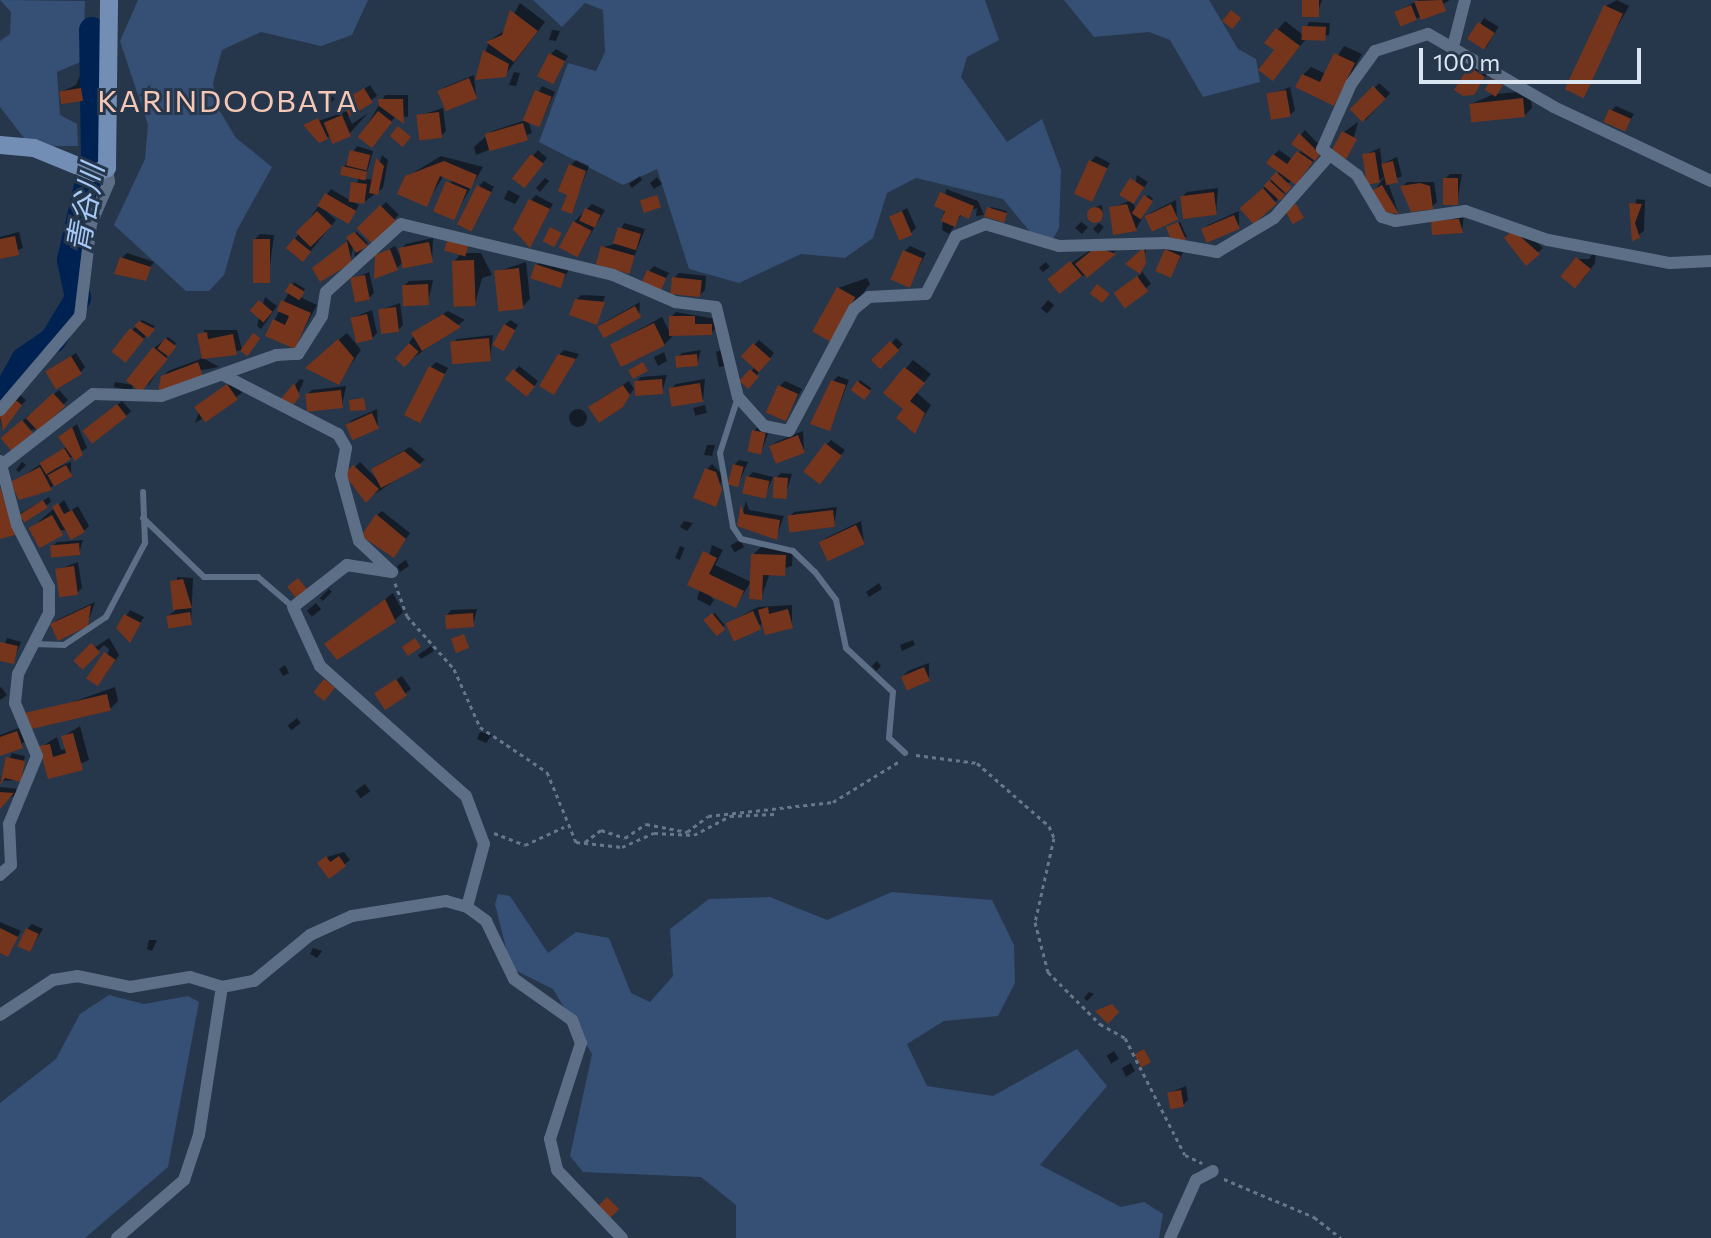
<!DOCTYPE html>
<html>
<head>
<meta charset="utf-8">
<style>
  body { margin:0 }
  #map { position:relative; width:1711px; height:1238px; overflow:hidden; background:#26364b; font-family:Commissioner,"Noto Sans JP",sans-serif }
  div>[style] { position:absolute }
  .green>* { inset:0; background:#365075 }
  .shadow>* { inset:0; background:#0007; transform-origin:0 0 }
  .round { border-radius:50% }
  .river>* { height:26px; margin:-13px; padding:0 13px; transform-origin:13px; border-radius:13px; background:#002252 }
  .building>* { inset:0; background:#75351c; transform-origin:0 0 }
  .path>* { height:3px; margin-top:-1.5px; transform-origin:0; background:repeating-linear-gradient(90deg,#687689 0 4px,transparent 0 8px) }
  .lane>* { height:6px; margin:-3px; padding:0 3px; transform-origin:3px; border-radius:3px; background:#5d6e87 }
  .street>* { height:12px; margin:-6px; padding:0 6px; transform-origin:6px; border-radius:6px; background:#5d6e87 }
  .secondary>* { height:18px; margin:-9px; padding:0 9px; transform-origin:9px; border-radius:9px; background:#728eb4 }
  span { translate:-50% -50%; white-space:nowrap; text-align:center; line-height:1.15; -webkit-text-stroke:6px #26364b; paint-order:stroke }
  .neighbourhood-label { font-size:30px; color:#f7c7b5; letter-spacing:2px }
  .water-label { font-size:30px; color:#a8caf9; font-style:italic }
  .scale { position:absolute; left:1419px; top:48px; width:222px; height:36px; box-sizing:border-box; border:4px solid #dae5f2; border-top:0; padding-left:10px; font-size:24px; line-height:28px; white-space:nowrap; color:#dae5f2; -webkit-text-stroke:6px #26364b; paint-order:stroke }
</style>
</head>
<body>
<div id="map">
  <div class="green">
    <i style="clip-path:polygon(0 0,85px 1px,83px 61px,57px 72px,60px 115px,77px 124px,78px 146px,30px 146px,0 107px,0 41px,10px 34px,11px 12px)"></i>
    <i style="clip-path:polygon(138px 0,368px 0,352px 35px,321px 46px,261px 32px,222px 50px,213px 83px,218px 108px,236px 138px,272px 167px,237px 230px,224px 275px,209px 291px,186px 291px,114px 225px,145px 159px,148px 125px,120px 41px)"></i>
    <i style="clip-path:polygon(533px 0,985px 0,999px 40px,967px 57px,961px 77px,1007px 142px,1042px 119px,1061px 170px,1059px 228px,1053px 239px,1031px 233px,1003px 199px,916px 178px,887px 193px,873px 238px,845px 258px,801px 254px,739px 283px,689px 269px,657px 169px,623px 185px,539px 142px,568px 63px,596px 71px,605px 52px,603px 10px,585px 3px,562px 27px)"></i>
    <i style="clip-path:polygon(1064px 0,1209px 0,1238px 49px,1256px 59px,1260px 82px,1203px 97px,1170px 40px,1149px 32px,1094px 37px)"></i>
    <i style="clip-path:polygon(892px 892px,992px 900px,1014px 945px,1015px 983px,998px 1016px,944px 1021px,907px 1044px,927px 1086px,993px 1096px,1077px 1049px,1107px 1086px,1040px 1165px,1121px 1207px,1144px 1202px,1163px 1214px,1159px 1238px,736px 1238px,736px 1205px,701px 1177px,583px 1172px,570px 1156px,592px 1054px,553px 989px,511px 968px,495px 904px,498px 894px,510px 896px,548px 953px,576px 932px,609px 938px,631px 993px,650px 1002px,673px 976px,670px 929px,709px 899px,770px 897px,827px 920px)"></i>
    <i style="clip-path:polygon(109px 995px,144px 1004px,188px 996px,199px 1002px,168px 1167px,85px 1238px,0 1238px,0 1103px,56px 1059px,80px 1014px)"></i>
  </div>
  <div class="shadow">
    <i style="clip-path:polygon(1304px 0,1322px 0,1316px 17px)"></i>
    <i style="clip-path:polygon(1419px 0,1450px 0,1416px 19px,1396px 12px)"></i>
    <i style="clip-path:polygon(1617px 0,1629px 6px,1579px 95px,1606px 6px)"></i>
    <i style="clip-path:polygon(520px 3px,545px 22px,505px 75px,478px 77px,489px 41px,505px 30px)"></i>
    <i style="left:1484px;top:18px;width:17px;height:25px;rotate:31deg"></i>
    <i style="clip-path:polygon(1285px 21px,1303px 35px,1309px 22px,1330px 23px,1329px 35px,1306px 39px,1273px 79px,1276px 50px,1267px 43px)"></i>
    <i style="clip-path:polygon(560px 31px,556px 41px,549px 40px,552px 30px)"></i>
    <i style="clip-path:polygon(1344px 46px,1362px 54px,1334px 103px,1303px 75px,1311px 67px,1326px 74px)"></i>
    <i style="clip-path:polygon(556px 49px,568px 56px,553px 81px,551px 54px)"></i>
    <i style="clip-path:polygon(1475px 63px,1489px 72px,1478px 88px,1470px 68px)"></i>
    <i style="clip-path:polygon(82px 71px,82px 99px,61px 92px,76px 85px)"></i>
    <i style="clip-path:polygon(514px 72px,520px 73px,516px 86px,509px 85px)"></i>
    <i style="clip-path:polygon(474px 75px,476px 96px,440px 92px,445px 87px)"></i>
    <i style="clip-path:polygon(1493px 79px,1504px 82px,1496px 94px,1530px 91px,1532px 108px,1524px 116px,1471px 104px,1494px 94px)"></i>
    <i style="left:1379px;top:83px;width:15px;height:37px;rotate:42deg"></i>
    <i style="clip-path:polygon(370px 85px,377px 96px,348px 116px,352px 124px,368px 113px,349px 134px,327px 137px,306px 125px,348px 111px,343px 103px)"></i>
    <i style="clip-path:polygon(542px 86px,555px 92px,542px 120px,528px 120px,532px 133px,476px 155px,474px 147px,492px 131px,523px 121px)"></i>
    <i style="clip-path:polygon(1290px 87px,1295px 110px,1290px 115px,1269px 95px)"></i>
    <i style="clip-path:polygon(331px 94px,335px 99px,326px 107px,322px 103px)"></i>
    <i style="clip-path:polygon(385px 95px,408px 95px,408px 117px,396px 116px,376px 140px,360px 137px)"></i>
    <i style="clip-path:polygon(1616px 106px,1634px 114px,1624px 130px,1611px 111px)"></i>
    <i style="clip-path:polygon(443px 108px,446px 131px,441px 136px,418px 116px)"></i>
    <i style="clip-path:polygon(1358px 122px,1350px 152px,1334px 151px,1344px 132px)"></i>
    <i style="clip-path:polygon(1305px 130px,1323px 149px,1301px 177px,1280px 187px,1285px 192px,1275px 202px,1243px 209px,1280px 171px,1274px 155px,1279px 150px,1293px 160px,1302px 149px,1294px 143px)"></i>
    <i style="clip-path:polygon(357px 146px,373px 151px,365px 179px,374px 180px,382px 155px,388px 160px,383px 188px,364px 202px,351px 201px,359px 205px,352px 217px,326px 211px,336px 220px,303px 260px,295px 239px,327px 194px,331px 189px,351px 201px,359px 177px,344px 167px)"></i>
    <i style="clip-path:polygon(1380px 148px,1382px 164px,1397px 157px,1402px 176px,1388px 182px,1398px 212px,1385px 210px,1374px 191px,1386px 175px,1379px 181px,1364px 155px)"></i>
    <i style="clip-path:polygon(538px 150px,547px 158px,530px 180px,515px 177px)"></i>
    <i style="clip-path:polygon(441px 156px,483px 167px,453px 218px,451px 178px,444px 175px,426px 205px,406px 177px)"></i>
    <i style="clip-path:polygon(1096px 156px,1110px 163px,1090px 199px,1091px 161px)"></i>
    <i style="clip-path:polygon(576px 160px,589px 166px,571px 212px,571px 165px)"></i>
    <i style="clip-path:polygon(1450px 174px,1462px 174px,1457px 203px,1445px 179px)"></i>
    <i style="clip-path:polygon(1137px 175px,1148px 182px,1133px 202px,1136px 211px,1148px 195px,1153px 199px,1136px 229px,1111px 208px,1132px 200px)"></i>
    <i style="clip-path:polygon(640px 176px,642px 180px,632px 188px,629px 184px)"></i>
    <i style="clip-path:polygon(657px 177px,662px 184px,654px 189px,650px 183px)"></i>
    <i style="clip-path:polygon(545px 178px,549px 181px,540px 192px,536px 188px)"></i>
    <i style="clip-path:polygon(484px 181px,494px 187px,469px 229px,479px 186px)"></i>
    <i style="clip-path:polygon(1407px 182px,1434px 182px,1437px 202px,1432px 207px,1402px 187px)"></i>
    <i style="clip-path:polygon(1218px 188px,1216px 213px,1182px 197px,1187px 192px)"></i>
    <i style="clip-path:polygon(946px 189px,978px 201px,984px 215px,976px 216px,977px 208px,962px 214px,949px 234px,942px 230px)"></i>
    <i style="clip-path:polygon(508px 190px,520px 196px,515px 204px,504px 199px)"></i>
    <i style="clip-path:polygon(536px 195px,553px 204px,530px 245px,531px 200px)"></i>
    <i style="clip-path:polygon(1636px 199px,1645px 200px,1644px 231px,1634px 238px)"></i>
    <i style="clip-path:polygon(1176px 200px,1177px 218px,1147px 216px,1152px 212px)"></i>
    <i style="left:386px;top:202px;width:18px;height:37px;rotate:45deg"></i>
    <i style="clip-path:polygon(592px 204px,605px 210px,578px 255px,574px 222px)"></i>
    <i style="clip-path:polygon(1102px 205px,1103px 218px,1096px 220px,1091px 208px)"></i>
    <i style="clip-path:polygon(991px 207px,1007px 211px,1006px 218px,989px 209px)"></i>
    <i style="clip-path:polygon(907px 208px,916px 228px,911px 233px,892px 217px)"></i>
    <i style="clip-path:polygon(1239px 211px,1239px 228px,1203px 230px,1208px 225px)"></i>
    <i style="clip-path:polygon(1464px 215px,1462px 231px,1433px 221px)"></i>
    <i style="clip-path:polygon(1081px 222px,1088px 227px,1082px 234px,1075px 228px)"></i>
    <i style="clip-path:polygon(1180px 222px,1187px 237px,1173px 238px,1170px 226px)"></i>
    <i style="clip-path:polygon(624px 223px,645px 229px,628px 272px,603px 247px,615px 244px)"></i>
    <i style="clip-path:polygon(1099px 223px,1104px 227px,1098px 234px,1093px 229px)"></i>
    <i style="clip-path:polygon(1520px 227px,1543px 248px,1526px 263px,1506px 239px)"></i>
    <i style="clip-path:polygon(19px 232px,23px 248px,0 257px,0 237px)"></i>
    <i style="clip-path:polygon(357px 232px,368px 243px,355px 257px,354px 243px,350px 262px,320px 264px)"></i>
    <i style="clip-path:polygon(260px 234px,274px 235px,268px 281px,255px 239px)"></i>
    <i style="clip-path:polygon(433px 238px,432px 261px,401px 249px,406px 244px)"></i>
    <i style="clip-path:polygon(473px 238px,465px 253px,481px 253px,492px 275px,482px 278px,475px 304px,454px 262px)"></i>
    <i style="clip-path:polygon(1102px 243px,1118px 249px,1087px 276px,1054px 274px)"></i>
    <i style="clip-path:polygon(1172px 245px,1184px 251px,1170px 276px,1167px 250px)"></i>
    <i style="clip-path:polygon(395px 246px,403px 262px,397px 268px,377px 256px)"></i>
    <i style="clip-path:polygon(910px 246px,926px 253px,910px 285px,905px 251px)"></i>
    <i style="clip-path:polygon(1147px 246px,1141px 270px,1151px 284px,1124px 305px,1121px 289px,1142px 273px,1128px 264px)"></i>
    <i style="clip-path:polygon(1596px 249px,1595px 263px,1582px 281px,1577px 259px,1589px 259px)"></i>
    <i style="clip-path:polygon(127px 253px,154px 262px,146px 272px,122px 258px)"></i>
    <i style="clip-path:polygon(542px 260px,569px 269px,560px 286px,537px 265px)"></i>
    <i style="clip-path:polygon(526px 262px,530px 299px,522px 307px,496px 272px)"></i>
    <i style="left:1046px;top:262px;width:6px;height:9px;rotate:51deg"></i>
    <i style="clip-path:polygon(654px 266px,669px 273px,660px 288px,649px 271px)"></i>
    <i style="clip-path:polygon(369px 272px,374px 293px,369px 298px,353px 279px)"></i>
    <i style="clip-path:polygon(679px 273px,706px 276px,705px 290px,700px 295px,674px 278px)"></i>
    <i style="clip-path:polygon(867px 278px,870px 284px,828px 339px,838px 288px)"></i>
    <i style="clip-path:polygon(433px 280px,428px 303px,404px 286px,409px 281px)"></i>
    <i style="clip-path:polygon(294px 282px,305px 289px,300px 297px,317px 305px,294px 347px,274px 321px)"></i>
    <i style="clip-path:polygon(581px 295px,605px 296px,596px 322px,576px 300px)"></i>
    <i style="clip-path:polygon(265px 297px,277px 306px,261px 329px,257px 326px)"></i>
    <i style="left:1048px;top:300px;width:8px;height:11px;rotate:40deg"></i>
    <i style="clip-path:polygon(640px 302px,639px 315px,601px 327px,605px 322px)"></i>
    <i style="clip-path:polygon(400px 303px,403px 325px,398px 330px,380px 310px)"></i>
    <i style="clip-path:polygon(372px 310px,377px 333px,372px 338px,352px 318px)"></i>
    <i style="clip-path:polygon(448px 311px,465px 320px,405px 364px,398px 358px,419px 329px)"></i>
    <i style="clip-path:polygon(676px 312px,716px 319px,716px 328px,711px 333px,671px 317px)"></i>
    <i style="clip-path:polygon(662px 317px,672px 337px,664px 345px,613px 344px)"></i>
    <i style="clip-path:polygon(142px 320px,155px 326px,129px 355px,113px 351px)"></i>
    <i style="clip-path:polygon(510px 320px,518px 325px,503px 349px,505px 325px)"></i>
    <i style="clip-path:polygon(204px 330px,237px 330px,242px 350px,204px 357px)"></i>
    <i style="clip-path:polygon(347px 333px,361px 350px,338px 383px,315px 360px)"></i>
    <i style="clip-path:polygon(493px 335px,490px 359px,452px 344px,457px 339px)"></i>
    <i style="clip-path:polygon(168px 337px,176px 343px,148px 386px,154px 348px)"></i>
    <i style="left:896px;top:338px;width:9px;height:31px;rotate:41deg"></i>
    <i style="clip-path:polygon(759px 340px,774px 353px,748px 386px,742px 381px,756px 366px,744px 356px)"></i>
    <i style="clip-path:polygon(724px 349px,725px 366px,719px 367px,716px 352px)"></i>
    <i style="clip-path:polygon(564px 350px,579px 354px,558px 388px,559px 355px)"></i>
    <i style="clip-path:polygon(701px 350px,697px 364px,677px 358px,682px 353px)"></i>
    <i style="clip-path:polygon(664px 352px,667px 361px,658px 366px,654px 357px)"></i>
    <i style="clip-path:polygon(76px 353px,85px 367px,81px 372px,53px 368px)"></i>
    <i style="clip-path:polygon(203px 358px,219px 367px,163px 377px,168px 371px)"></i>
    <i style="clip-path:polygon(913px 360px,931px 374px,916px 392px,931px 405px,915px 431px,906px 409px,885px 393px)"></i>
    <i style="clip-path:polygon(436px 362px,448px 368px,420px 420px,431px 367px)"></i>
    <i style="clip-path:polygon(519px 366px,538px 381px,532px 389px,515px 371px)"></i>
    <i style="clip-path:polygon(667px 375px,662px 392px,636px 382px,641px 377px)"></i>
    <i style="clip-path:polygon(838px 376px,849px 380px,830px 429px,833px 381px)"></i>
    <i style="clip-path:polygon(705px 379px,703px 400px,671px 389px,676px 384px)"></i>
    <i style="clip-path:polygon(304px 380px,295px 401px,283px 399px,300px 379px)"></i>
    <i style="left:860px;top:380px;width:14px;height:11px;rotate:36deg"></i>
    <i style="clip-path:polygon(232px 381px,242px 393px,195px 423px,202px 404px)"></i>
    <i style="clip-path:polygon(629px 381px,634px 389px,622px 405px,596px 402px)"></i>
    <i style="clip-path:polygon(785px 381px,802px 389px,786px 418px,780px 386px)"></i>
    <i style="clip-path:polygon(115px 382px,133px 385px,132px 391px,114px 387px)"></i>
    <i style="clip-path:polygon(346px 386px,342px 406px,307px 395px,312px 390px)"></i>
    <i style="clip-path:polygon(59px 390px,68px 400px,38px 429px,7px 434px)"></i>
    <i style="clip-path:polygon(20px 395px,26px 400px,2px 428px,0 419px)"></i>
    <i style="clip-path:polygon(122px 401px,131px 411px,126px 416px,90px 427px)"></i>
    <i style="left:705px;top:405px;width:8px;height:12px;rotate:76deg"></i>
    <i style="clip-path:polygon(377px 409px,378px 427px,347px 425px,352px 420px)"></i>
    <i class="round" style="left:569px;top:409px;width:18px;height:18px"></i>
    <i style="clip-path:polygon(77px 424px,87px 448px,49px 471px,71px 462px,71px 474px,50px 488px,13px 483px,67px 446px,66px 432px)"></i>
    <i style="clip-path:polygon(759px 426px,770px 428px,761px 453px,754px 431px)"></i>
    <i style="clip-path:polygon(803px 431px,804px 451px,771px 447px,776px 442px)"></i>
    <i style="clip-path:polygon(831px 440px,845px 450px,824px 478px,826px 445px)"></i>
    <i style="clip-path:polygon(707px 445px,715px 445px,712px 456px,704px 455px)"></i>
    <i style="clip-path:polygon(410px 447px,425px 460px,366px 500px,347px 475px,360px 462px,377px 479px,378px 465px)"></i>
    <i style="clip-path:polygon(739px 460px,748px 462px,738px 485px,734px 465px)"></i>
    <i style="clip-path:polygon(22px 462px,26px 465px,19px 472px,16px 470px)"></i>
    <i style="clip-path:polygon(712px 464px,723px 475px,715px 504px,707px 469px)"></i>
    <i style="clip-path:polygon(0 469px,19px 514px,49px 497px,51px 502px,0 537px)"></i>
    <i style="clip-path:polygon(753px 472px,773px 477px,764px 498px,748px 477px)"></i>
    <i style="clip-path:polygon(781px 473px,792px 474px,785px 497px,776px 478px)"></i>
    <i style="clip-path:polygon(64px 500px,70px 511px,78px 506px,89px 526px,84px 531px,30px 529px)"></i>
    <i style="clip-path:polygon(746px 501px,749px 510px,784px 516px,776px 538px,739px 525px)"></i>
    <i style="clip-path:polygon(837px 507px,834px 525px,789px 517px,794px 512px)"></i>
    <i style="clip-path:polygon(382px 511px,410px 533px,398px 550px,377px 515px)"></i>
    <i style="clip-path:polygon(684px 521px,693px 523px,687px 531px,680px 527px)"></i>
    <i style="clip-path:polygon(861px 521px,864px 543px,821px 543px,826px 538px)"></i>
    <i style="clip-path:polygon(83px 540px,79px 553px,52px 547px,57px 542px)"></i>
    <i style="left:740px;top:540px;width:8px;height:11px;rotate:60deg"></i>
    <i style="clip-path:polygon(712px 545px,723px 550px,715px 565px,751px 582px,736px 605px,705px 591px,714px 600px,710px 606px,697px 599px)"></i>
    <i style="left:680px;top:546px;width:5px;height:13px;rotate:22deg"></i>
    <i style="clip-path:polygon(761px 547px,793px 548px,792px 566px,770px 573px,761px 598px,753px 555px)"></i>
    <i style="clip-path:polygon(406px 560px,409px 566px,400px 572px,397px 566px)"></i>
    <i style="clip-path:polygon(78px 562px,82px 588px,77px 593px,57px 570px)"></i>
    <i style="clip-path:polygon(177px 577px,193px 578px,191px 623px,168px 616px,175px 611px)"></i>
    <i style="clip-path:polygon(879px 583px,882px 589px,869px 597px,866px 592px)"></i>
    <i style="left:329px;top:589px;width:4px;height:13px;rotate:45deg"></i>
    <i style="clip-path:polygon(393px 593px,403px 612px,395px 620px,326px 644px)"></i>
    <i style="clip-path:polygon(95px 602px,87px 625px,52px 625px,57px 620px)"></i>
    <i style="left:316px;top:603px;width:8px;height:12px;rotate:50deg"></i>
    <i style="clip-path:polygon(792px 605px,792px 626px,728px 623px,758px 607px)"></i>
    <i style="clip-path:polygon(477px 609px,473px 625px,447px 615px,451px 610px)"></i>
    <i style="clip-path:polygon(130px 610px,144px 617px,130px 640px,118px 628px)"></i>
    <i style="left:715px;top:613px;width:16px;height:11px;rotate:52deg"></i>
    <i style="clip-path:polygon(7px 638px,21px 642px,13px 662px,0 659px)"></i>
    <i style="clip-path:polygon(109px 638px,119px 655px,102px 680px,109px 649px,104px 645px,82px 666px,76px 660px)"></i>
    <i style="clip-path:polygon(913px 640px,915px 645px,902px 651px,900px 645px)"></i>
    <i style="clip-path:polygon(431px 646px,434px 651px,421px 659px,418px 655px)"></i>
    <i style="clip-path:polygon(877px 661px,881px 666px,876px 671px,872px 666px)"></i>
    <i style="clip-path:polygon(929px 663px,929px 680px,903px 676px,908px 671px)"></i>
    <i style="clip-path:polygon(285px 665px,289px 673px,283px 676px,279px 669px)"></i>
    <i style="clip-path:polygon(402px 676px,411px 689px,387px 707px,383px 689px)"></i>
    <i style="clip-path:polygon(1px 687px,7px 695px,0 700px,0 688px)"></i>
    <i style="clip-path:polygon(115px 687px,118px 701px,110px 709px,27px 718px)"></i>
    <i style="left:297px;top:718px;width:6px;height:12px;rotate:51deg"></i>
    <i style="clip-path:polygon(80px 726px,89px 760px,49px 777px,41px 747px,57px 737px,61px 750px,67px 749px,64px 736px)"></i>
    <i style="clip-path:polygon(22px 727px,27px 741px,0 754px,0 735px)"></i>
    <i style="clip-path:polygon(480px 732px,492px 735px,486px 743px,477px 739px)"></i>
    <i style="clip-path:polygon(12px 753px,25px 756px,20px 780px,0 781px)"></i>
    <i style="left:365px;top:784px;width:9px;height:12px;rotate:54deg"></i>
    <i style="clip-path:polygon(0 787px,18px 789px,17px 795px,0 801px)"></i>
    <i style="clip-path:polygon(344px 852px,350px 860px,330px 876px,324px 858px)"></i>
    <i style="clip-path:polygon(0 922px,21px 931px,8px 954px,0 951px)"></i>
    <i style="clip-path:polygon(32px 924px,43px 929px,30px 950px,27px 929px)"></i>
    <i style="clip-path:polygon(149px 940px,157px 940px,152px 951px,147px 949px)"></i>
    <i style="clip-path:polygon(313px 948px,322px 951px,317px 958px,310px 954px)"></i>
    <i style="clip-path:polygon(1089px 992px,1094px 994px,1087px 1001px,1084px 998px)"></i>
    <i style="left:1114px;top:1051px;width:9px;height:9px;rotate:58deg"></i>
    <i style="clip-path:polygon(1131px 1063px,1135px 1071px,1126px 1077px,1122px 1068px)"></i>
    <i style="clip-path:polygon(1186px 1086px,1188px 1100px,1183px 1105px,1169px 1093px)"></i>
  </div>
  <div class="river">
    <i style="left:0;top:403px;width:49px;rotate:-60.8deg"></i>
    <i style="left:24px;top:360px;width:35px;rotate:-35deg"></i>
    <i style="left:53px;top:340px;width:49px;rotate:-59.2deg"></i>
    <i style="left:78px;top:298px;width:39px;rotate:-102deg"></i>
    <i style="left:70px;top:260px;width:108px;rotate:-77.1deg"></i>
    <i style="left:94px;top:155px;width:125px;rotate:-90.9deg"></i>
  </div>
  <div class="building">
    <i style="left:1302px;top:0;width:17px;height:17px"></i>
    <i style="clip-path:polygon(1442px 0,1446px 11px,1421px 20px,1414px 1px)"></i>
    <i style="left:1411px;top:5px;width:16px;height:18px;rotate:68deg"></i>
    <i style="left:1604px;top:5px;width:21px;height:93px;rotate:25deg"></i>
    <i style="clip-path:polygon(510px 10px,538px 31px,514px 62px,486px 42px,502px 35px)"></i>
    <i style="left:1231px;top:10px;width:13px;height:14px;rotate:39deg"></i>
    <i style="left:1478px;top:22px;width:20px;height:20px;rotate:33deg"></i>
    <i style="left:1302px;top:26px;width:24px;height:14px;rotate:2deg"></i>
    <i style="clip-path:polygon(1276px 28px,1300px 46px,1273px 81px,1258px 70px,1274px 50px,1264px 43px)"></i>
    <i style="clip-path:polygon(483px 50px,509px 64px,506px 77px,475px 80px)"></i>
    <i style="left:549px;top:53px;width:18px;height:26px;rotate:27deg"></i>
    <i style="clip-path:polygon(1334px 53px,1355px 63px,1334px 106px,1295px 87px,1302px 74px,1320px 82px)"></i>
    <i style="clip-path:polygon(1469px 66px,1485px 77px,1474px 95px,1463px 96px,1454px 90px)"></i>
    <i style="left:469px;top:78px;width:22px;height:34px;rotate:68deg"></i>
    <i style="left:1492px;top:78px;width:13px;height:14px;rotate:32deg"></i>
    <i style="left:1373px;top:86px;width:18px;height:33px;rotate:45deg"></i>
    <i style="left:81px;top:88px;width:13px;height:22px;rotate:81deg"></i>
    <i style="left:364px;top:88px;width:17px;height:27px;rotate:59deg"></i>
    <i style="left:535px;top:90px;width:18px;height:33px;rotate:22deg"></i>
    <i style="left:1286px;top:90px;width:27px;height:20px;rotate:80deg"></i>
    <i style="left:1523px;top:98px;width:19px;height:54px;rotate:84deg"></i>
    <i style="clip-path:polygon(378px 99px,403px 99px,404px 124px,379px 106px)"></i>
    <i style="left:1609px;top:109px;width:24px;height:14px;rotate:24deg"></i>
    <i style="left:378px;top:111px;width:18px;height:33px;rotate:38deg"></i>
    <i style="left:439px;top:112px;width:26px;height:23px;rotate:83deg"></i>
    <i style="left:342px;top:115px;width:23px;height:20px;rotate:67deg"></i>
    <i style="clip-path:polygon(318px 118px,328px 139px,319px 143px,303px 125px)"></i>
    <i style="left:523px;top:123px;width:18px;height:40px;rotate:74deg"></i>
    <i style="left:398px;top:126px;width:17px;height:13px;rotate:40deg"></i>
    <i style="left:1342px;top:131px;width:17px;height:23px;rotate:28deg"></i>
    <i style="clip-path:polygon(1299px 133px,1320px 154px,1315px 161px,1291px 144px)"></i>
    <i style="left:350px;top:150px;width:21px;height:16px;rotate:14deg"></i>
    <i style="clip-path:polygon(1297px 151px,1313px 162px,1296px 185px,1266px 163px,1273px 154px,1287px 164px)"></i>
    <i style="left:1375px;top:152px;width:31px;height:13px;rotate:81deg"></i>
    <i style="left:531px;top:154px;width:16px;height:31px;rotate:38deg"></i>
    <i style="clip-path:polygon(376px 158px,384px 166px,378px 195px,369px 193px)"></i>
    <i style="left:1089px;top:160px;width:20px;height:37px;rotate:24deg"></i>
    <i style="clip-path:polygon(444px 161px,477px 175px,471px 189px,440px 176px,427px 207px,397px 194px,405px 176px)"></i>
    <i style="left:1393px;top:161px;width:22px;height:12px;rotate:77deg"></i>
    <i style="clip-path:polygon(569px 164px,586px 171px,572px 214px,561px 210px,567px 195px,558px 191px)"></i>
    <i style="left:342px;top:166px;width:26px;height:9px;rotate:13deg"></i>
    <i style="left:1276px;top:172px;width:22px;height:9px;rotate:43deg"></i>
    <i style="left:1130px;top:178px;width:17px;height:20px;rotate:33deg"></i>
    <i style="left:1443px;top:178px;width:15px;height:27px"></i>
    <i style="left:1269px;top:180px;width:22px;height:8px;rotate:43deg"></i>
    <i style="left:446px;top:181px;width:23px;height:33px;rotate:23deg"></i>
    <i style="left:351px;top:182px;width:16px;height:20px;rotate:7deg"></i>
    <i style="clip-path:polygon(1420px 183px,1430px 186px,1433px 209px,1411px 212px,1400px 186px)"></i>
    <i style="left:477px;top:185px;width:16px;height:44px;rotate:27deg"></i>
    <i style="clip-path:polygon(1382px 185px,1399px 214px,1384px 212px,1371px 191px)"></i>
    <i style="left:1263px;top:188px;width:21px;height:31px;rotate:49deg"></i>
    <i style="clip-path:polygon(940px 192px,974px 206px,969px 219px,960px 215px,955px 227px,941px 221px,945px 211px,934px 206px)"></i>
    <i style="left:1214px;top:192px;width:23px;height:34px;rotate:83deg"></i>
    <i style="left:325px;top:193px;width:36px;height:15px;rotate:30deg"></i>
    <i style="left:657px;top:195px;width:13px;height:18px;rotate:72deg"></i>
    <i style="left:1144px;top:195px;width:11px;height:22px;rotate:34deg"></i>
    <i style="clip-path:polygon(529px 199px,550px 209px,530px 248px,513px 229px)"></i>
    <i style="clip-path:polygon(1629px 203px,1642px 204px,1635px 223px,1640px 238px,1632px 241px)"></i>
    <i style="clip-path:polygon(1127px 204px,1137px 231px,1113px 235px,1109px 207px)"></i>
    <i style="left:1171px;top:204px;width:17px;height:29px;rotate:65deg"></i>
    <i style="left:1296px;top:204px;width:16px;height:13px;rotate:60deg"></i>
    <i style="left:380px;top:205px;width:23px;height:33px;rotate:45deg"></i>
    <i style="left:987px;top:207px;width:21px;height:10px;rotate:17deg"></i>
    <i class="round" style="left:1087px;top:207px;width:16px;height:16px"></i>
    <i style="left:585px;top:208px;width:17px;height:14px;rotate:24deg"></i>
    <i style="left:317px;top:211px;width:21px;height:30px;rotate:45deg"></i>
    <i style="left:902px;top:211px;width:26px;height:14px;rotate:67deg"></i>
    <i style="left:1234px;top:215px;width:15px;height:36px;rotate:67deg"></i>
    <i style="clip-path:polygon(1459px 219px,1463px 233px,1432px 235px,1431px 220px)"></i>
    <i style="left:573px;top:221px;width:21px;height:30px;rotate:28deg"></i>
    <i style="clip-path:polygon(1178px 222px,1186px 240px,1171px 240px,1166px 227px)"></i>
    <i style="left:550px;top:227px;width:13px;height:16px;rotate:27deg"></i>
    <i style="left:618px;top:227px;width:24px;height:17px;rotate:17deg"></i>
    <i style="clip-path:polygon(1513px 230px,1540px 254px,1526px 266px,1504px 238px)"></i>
    <i style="clip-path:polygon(354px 232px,368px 246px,356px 253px,346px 237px)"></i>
    <i style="clip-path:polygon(15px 236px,19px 255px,0 259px,0 239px)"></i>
    <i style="left:448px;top:237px;width:22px;height:14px;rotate:16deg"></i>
    <i style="left:294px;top:238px;width:22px;height:13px;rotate:39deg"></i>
    <i style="left:253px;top:239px;width:17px;height:44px"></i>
    <i style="clip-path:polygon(347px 241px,352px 263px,320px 282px,312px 268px)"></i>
    <i style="left:429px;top:242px;width:21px;height:31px;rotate:79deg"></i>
    <i style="left:601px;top:246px;width:35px;height:19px;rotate:16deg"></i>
    <i style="clip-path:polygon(1096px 247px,1116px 254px,1087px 278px,1075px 264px)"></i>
    <i style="clip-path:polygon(1144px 247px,1146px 263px,1140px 274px,1125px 264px)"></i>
    <i style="clip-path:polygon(390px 249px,398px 270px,374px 279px,375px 255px)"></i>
    <i style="left:1165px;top:249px;width:17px;height:24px;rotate:24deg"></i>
    <i style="left:903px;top:250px;width:21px;height:32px;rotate:23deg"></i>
    <i style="clip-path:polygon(120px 257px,151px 267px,146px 281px,114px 274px)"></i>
    <i style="left:1576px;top:257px;width:19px;height:25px;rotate:39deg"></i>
    <i style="left:474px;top:260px;width:46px;height:22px;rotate:88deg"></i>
    <i style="left:1070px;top:261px;width:19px;height:29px;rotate:51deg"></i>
    <i style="left:535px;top:264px;width:32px;height:15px;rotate:18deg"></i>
    <i style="left:519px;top:268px;width:41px;height:25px;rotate:84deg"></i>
    <i style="left:647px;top:270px;width:21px;height:13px;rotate:23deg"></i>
    <i style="left:365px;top:275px;width:25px;height:15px;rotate:79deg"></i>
    <i style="left:1137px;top:276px;width:19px;height:29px;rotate:54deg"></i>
    <i style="left:672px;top:277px;width:30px;height:17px;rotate:6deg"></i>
    <i style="left:290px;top:283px;width:17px;height:10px;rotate:31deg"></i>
    <i style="left:428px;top:284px;width:21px;height:26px;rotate:87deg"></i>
    <i style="left:1097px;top:284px;width:16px;height:12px;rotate:38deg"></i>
    <i style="left:837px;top:287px;width:21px;height:51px;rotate:29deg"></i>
    <i style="clip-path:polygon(575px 299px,605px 302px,597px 325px,569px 315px)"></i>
    <i style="left:259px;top:300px;width:18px;height:14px;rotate:41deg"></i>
    <i style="clip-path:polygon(281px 300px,311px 313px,295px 349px,265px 336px,273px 319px,285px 325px,289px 316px,277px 311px)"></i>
    <i style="left:635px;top:306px;width:13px;height:43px;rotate:61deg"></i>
    <i style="left:396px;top:307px;width:25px;height:18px;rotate:83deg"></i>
    <i style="left:367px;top:314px;width:26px;height:17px;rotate:77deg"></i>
    <i style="clip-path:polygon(443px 314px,461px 327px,422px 351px,411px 333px)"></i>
    <i style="clip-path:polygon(669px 316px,695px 316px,695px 324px,712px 324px,712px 335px,669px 336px)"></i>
    <i style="clip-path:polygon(139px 321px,155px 329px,148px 338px,134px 326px)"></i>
    <i style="left:654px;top:323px;width:25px;height:49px;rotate:64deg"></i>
    <i style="left:504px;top:324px;width:13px;height:24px;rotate:29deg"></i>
    <i style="left:130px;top:328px;width:18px;height:30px;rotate:38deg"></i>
    <i style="clip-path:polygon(207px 332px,208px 339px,233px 334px,237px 355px,202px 359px,197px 334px)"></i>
    <i style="left:253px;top:333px;width:9px;height:22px;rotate:36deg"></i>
    <i style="left:165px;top:338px;width:14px;height:13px;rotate:36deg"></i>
    <i style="left:489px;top:338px;width:23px;height:39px;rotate:85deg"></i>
    <i style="clip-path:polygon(338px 339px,354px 358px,339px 385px,305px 368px)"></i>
    <i style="left:890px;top:341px;width:13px;height:27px;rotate:45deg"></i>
    <i style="left:409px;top:343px;width:13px;height:21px;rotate:42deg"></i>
    <i style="left:753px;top:343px;width:24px;height:18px;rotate:42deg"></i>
    <i style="left:153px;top:347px;width:19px;height:43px;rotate:39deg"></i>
    <i style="clip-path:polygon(558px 354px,576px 359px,554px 395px,539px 386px)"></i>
    <i style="left:697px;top:354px;width:12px;height:22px;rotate:85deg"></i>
    <i style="left:71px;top:356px;width:21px;height:30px;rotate:59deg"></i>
    <i style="clip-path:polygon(198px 362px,203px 376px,158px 392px,161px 376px)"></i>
    <i style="left:643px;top:362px;width:10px;height:17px;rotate:61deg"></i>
    <i style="left:429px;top:366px;width:18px;height:55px;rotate:27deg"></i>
    <i style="clip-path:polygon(904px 367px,925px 383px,910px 401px,925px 413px,915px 434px,896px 418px,903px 409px,883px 393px)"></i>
    <i style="left:513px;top:369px;width:28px;height:13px;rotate:39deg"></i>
    <i style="left:750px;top:369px;width:12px;height:16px;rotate:42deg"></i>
    <i style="left:662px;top:379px;width:15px;height:28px;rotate:86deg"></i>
    <i style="clip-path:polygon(831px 380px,846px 385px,830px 431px,810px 424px)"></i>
    <i style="left:857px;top:381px;width:17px;height:11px;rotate:36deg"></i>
    <i style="clip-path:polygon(294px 383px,300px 396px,291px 408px,280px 400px)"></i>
    <i style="left:700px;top:383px;width:19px;height:32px;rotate:81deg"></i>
    <i style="left:227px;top:384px;width:19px;height:40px;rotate:55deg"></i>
    <i style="clip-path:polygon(623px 385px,630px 395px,623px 407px,599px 423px,588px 407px)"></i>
    <i style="left:778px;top:385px;width:22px;height:30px;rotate:24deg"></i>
    <i style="left:341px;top:390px;width:18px;height:36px;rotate:84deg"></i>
    <i style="left:53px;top:393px;width:18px;height:37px;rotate:47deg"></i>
    <i style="clip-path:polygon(13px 398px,22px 405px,3px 431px,0 416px)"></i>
    <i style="clip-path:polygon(364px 398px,366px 410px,350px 411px,349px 400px)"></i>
    <i style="left:117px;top:404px;width:16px;height:44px;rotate:52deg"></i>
    <i style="left:372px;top:413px;width:17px;height:29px;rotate:66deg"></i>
    <i style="left:22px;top:420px;width:17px;height:28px;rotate:50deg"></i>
    <i style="clip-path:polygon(72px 427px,83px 455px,75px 461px,58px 437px)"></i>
    <i style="left:752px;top:430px;width:14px;height:22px;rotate:12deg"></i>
    <i style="left:798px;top:435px;width:19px;height:31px;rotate:69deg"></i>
    <i style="left:825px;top:443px;width:21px;height:36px;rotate:37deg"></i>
    <i style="left:64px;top:448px;width:13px;height:29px;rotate:58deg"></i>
    <i style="clip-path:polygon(404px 451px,422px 466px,381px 488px,371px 469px)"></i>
    <i style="left:733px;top:464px;width:11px;height:21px;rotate:15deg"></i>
    <i style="left:66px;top:465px;width:13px;height:21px;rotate:61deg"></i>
    <i style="clip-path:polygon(353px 465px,379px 489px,366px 503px,344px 474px)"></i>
    <i style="clip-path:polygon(40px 467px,52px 490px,19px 500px,10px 482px)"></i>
    <i style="clip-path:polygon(705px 468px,716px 472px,722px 490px,716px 507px,693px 498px)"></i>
    <i style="left:746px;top:476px;width:24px;height:18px;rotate:12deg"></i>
    <i style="left:774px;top:477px;width:14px;height:21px;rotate:4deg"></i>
    <i style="clip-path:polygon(0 486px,15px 535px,0 539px)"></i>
    <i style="left:43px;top:500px;width:9px;height:28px;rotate:58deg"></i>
    <i style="clip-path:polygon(58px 503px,64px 514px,72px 510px,85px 532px,71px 540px,52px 507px)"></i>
    <i style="clip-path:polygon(741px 504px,744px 514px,780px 520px,777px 540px,737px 526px)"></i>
    <i style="left:833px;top:510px;width:17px;height:46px;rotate:83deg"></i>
    <i style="clip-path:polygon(376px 514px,406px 539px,394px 558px,361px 536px)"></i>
    <i style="left:52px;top:515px;width:23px;height:27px;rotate:61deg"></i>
    <i style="left:856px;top:525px;width:21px;height:41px;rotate:65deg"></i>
    <i style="left:79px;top:543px;width:12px;height:29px;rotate:85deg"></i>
    <i style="clip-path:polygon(703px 551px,717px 558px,709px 574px,744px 591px,736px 608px,687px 585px)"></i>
    <i style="clip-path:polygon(751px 554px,786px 555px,785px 576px,763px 575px,762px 600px,749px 599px)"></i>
    <i style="left:74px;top:566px;width:29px;height:19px;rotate:82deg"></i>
    <i style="left:298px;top:578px;width:14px;height:14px;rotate:51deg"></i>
    <i style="clip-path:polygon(183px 579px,192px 608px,173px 610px,170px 581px)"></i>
    <i style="clip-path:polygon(385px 599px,396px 622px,337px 660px,324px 644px)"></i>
    <i style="clip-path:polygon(91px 605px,88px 626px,58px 641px,50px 624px)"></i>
    <i style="clip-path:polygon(768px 607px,769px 614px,788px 609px,793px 628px,765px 635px,758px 610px)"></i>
    <i style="left:753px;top:611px;width:20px;height:30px;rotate:66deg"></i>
    <i style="left:190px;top:612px;width:13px;height:24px;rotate:81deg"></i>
    <i style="left:473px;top:613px;width:14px;height:28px;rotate:86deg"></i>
    <i style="left:712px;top:613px;width:21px;height:11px;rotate:51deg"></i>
    <i style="clip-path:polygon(124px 614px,141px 623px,130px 643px,116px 628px)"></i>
    <i style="left:464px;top:634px;width:15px;height:14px;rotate:70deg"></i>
    <i style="left:415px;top:638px;width:11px;height:16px;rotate:56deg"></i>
    <i style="clip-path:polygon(0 642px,18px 646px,14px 664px,0 661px)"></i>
    <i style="left:91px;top:643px;width:13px;height:25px;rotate:45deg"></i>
    <i style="left:104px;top:652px;width:14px;height:32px;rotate:34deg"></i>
    <i style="left:924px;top:667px;width:15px;height:25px;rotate:67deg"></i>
    <i style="left:324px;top:679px;width:14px;height:17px;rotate:39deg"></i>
    <i style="left:396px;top:679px;width:20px;height:26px;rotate:57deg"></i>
    <i style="left:107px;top:694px;width:17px;height:85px;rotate:77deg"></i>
    <i style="clip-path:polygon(17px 731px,23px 748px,0 756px,0 737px)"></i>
    <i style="clip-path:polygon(73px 733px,83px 770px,48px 779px,39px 746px,50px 744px,53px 757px,66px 753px,61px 736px)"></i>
    <i style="clip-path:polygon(6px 757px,25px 761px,21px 782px,5px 778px,0 785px)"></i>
    <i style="clip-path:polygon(0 792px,14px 793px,0 809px)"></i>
    <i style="clip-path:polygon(326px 856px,330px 862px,339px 856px,346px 866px,329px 879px,317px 863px)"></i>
    <i style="clip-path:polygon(0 928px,18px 937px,8px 957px,0 953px)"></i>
    <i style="left:26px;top:928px;width:14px;height:20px;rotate:25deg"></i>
    <i style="clip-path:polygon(1112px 1004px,1119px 1012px,1108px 1024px,1095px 1011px)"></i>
    <i style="left:1144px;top:1049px;width:15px;height:11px;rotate:62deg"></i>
    <i style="left:1181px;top:1090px;width:17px;height:14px;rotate:80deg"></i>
    <i style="left:607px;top:1197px;width:17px;height:13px;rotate:45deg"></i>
  </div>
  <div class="path">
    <i style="left:395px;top:583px;width:35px;rotate:70deg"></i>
    <i style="left:407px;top:616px;width:71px;rotate:48.4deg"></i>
    <i style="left:454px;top:669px;width:64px;rotate:65.9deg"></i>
    <i style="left:480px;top:727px;width:81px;rotate:33.9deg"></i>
    <i style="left:547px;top:772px;width:76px;rotate:67.5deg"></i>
    <i style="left:576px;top:842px;width:46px;rotate:6.2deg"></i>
    <i style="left:622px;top:847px;width:35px;rotate:-24deg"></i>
    <i style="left:654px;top:833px;width:40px;rotate:2.9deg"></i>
    <i style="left:694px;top:835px;width:41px;rotate:-27.8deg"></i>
    <i style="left:730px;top:816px;width:45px;rotate:-2.5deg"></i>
    <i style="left:916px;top:755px;width:62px;rotate:7.5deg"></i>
    <i style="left:977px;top:763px;width:96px;rotate:41.2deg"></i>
    <i style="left:1049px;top:826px;width:13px;rotate:67deg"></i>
    <i style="left:1054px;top:838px;width:86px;rotate:102.7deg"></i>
    <i style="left:1035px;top:922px;width:52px;rotate:75.4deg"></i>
    <i style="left:1048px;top:972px;width:74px;rotate:45deg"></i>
    <i style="left:1100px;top:1024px;width:29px;rotate:29deg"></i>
    <i style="left:1125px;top:1038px;width:131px;rotate:62.9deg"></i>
    <i style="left:1185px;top:1155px;width:19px;rotate:25deg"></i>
    <i style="left:494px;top:833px;width:33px;rotate:21deg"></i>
    <i style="left:525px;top:845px;width:43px;rotate:-24.8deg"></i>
    <i style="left:585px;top:842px;width:20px;rotate:-37deg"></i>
    <i style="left:601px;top:830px;width:25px;rotate:18deg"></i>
    <i style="left:625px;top:838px;width:25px;rotate:-34deg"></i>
    <i style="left:646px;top:824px;width:42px;rotate:11deg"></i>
    <i style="left:687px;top:832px;width:26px;rotate:-37deg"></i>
    <i style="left:708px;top:816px;width:126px;rotate:-6.4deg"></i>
    <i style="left:833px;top:802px;width:79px;rotate:-31.5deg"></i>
    <i style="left:1224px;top:1179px;width:98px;rotate:22.9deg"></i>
    <i style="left:1314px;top:1217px;width:34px;rotate:38deg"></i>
  </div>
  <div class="lane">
    <i style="left:738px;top:397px;width:59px;rotate:107.8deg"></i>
    <i style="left:720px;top:453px;width:75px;rotate:80deg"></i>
    <i style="left:733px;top:527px;width:14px;rotate:56deg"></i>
    <i style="left:741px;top:539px;width:53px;rotate:13deg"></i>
    <i style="left:793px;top:551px;width:30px;rotate:44deg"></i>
    <i style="left:815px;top:572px;width:35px;rotate:53deg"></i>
    <i style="left:836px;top:600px;width:49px;rotate:78.2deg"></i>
    <i style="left:846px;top:648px;width:64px;rotate:43.1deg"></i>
    <i style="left:893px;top:692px;width:46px;rotate:95deg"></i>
    <i style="left:889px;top:738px;width:22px;rotate:43deg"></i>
    <i style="left:143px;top:518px;width:85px;rotate:44deg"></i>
    <i style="left:204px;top:577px;width:54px"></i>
    <i style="left:258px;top:577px;width:46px;rotate:40.6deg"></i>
    <i style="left:34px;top:644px;width:30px;rotate:2deg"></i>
    <i style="left:64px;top:645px;width:50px;rotate:-33.7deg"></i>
    <i style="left:106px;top:617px;width:84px;rotate:-62.2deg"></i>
    <i style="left:145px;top:543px;width:51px;rotate:-92.2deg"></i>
  </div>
  <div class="street">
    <i style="left:1454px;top:43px;width:44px;rotate:-75.7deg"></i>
    <i style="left:1711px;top:181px;width:174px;rotate:-154.8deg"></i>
    <i style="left:1554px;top:107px;width:146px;rotate:-149.9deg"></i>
    <i style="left:1428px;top:34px;width:56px;rotate:162.2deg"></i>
    <i style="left:1375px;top:51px;width:41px;rotate:126deg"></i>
    <i style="left:1351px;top:84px;width:71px;rotate:114deg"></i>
    <i style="left:1322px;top:149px;width:44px;rotate:36.6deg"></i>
    <i style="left:1357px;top:175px;width:49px;rotate:59.2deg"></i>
    <i style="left:1382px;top:217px;width:14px;rotate:17deg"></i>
    <i style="left:1395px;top:221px;width:71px;rotate:-8.1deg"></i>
    <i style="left:1465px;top:211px;width:88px;rotate:19.3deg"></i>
    <i style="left:1548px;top:240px;width:124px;rotate:10.7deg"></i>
    <i style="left:1670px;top:263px;width:41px;rotate:-2.8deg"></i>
    <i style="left:225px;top:376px;width:127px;rotate:27.2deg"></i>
    <i style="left:338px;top:434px;width:16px;rotate:60deg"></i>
    <i style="left:346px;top:448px;width:27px;rotate:100deg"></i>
    <i style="left:341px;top:475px;width:68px;rotate:74.7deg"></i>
    <i style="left:359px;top:541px;width:45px;rotate:43.2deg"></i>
    <i style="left:392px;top:572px;width:46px;rotate:-171.2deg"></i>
    <i style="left:347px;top:565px;width:68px;rotate:142.1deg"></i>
    <i style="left:293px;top:607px;width:65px;rotate:65.4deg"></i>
    <i style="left:320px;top:666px;width:195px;rotate:41.7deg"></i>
    <i style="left:466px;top:796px;width:51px;rotate:69.4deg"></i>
    <i style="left:484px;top:844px;width:65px;rotate:105.1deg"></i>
    <i style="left:0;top:410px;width:123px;rotate:-49.6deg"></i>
    <i style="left:80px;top:316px;width:93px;rotate:-83.2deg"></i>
    <i style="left:91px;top:224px;width:46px;rotate:-66.8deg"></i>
    <i style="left:109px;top:182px;width:14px;rotate:-98deg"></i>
    <i style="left:0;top:461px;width:66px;rotate:75.1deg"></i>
    <i style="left:17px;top:525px;width:70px;rotate:62.7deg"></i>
    <i style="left:49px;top:587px;width:26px;rotate:90deg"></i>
    <i style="left:49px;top:613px;width:68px;rotate:116.9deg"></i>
    <i style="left:18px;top:674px;width:29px;rotate:96deg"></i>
    <i style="left:15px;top:703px;width:57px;rotate:67.5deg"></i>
    <i style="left:37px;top:756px;width:74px;rotate:112.4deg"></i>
    <i style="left:9px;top:824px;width:41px;rotate:87.2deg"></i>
    <i style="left:11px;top:865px;width:15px;rotate:138deg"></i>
    <i style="left:3px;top:464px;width:114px;rotate:-37.9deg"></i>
    <i style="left:93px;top:394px;width:68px;rotate:1.7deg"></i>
    <i style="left:161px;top:396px;width:122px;rotate:-19.6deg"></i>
    <i style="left:276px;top:355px;width:22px;rotate:-3deg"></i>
    <i style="left:298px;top:354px;width:45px;rotate:-57.7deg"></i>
    <i style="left:322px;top:316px;width:24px;rotate:-81deg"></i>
    <i style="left:326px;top:292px;width:101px;rotate:-42.2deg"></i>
    <i style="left:401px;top:224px;width:218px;rotate:13.5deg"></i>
    <i style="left:613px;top:275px;width:68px;rotate:23.5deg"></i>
    <i style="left:675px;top:302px;width:41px;rotate:7deg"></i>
    <i style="left:716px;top:307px;width:93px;rotate:76.3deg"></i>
    <i style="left:738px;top:397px;width:39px;rotate:48deg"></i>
    <i style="left:764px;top:426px;width:25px;rotate:11deg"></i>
    <i style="left:789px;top:431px;width:138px;rotate:-62deg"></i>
    <i style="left:854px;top:309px;width:19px;rotate:-39deg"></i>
    <i style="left:869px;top:297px;width:57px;rotate:-3deg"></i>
    <i style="left:926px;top:294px;width:65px;rotate:-62.7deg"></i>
    <i style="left:956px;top:236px;width:31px;rotate:-22deg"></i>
    <i style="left:985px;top:224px;width:77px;rotate:16.6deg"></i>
    <i style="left:1059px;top:246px;width:107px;rotate:-1.6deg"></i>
    <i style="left:1166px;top:243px;width:52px;rotate:10deg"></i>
    <i style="left:1217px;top:252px;width:66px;rotate:-30.8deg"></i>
    <i style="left:1274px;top:218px;width:80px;rotate:-48.5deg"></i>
    <i style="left:0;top:1015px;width:64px;rotate:-33.4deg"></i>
    <i style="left:53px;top:980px;width:24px;rotate:-9deg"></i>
    <i style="left:77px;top:976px;width:54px;rotate:11.7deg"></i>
    <i style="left:130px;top:987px;width:61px;rotate:-9.5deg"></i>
    <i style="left:190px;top:977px;width:34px;rotate:17deg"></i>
    <i style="left:222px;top:987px;width:33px;rotate:-11deg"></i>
    <i style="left:254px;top:981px;width:72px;rotate:-39.4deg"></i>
    <i style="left:310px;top:935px;width:46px;rotate:-24.3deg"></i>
    <i style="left:352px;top:916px;width:95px;rotate:-9.1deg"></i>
    <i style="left:446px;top:901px;width:22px;rotate:16deg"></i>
    <i style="left:467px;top:907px;width:24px;rotate:36deg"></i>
    <i style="left:486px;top:921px;width:64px;rotate:64.2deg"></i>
    <i style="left:514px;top:979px;width:71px;rotate:35.3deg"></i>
    <i style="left:572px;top:1020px;width:25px;rotate:69deg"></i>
    <i style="left:581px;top:1043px;width:101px;rotate:107.9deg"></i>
    <i style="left:550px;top:1139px;width:32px;rotate:77deg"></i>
    <i style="left:557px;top:1170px;width:94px;rotate:46.3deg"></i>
    <i style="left:117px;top:1238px;width:89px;rotate:-40.9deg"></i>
    <i style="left:184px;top:1180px;width:47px;rotate:-71.6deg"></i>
    <i style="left:199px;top:1135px;width:150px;rotate:-81.2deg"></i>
    <i style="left:1170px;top:1238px;width:64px;rotate:-65.9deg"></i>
    <i style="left:1196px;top:1180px;width:19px;rotate:-28deg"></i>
  </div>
  <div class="secondary">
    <i style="left:0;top:145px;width:34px;rotate:5deg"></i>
    <i style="left:34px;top:148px;width:66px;rotate:22.3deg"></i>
    <i style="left:95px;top:173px;width:13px;rotate:-23deg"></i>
    <i style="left:107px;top:168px;width:168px;rotate:-89.3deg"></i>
  </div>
  <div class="neighbourhood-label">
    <span style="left:228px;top:100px">KARINDOOBATA</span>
  </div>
  <div class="water-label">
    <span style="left:84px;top:208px;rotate:-80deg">青谷川</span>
  </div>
  <div class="scale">100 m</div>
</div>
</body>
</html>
